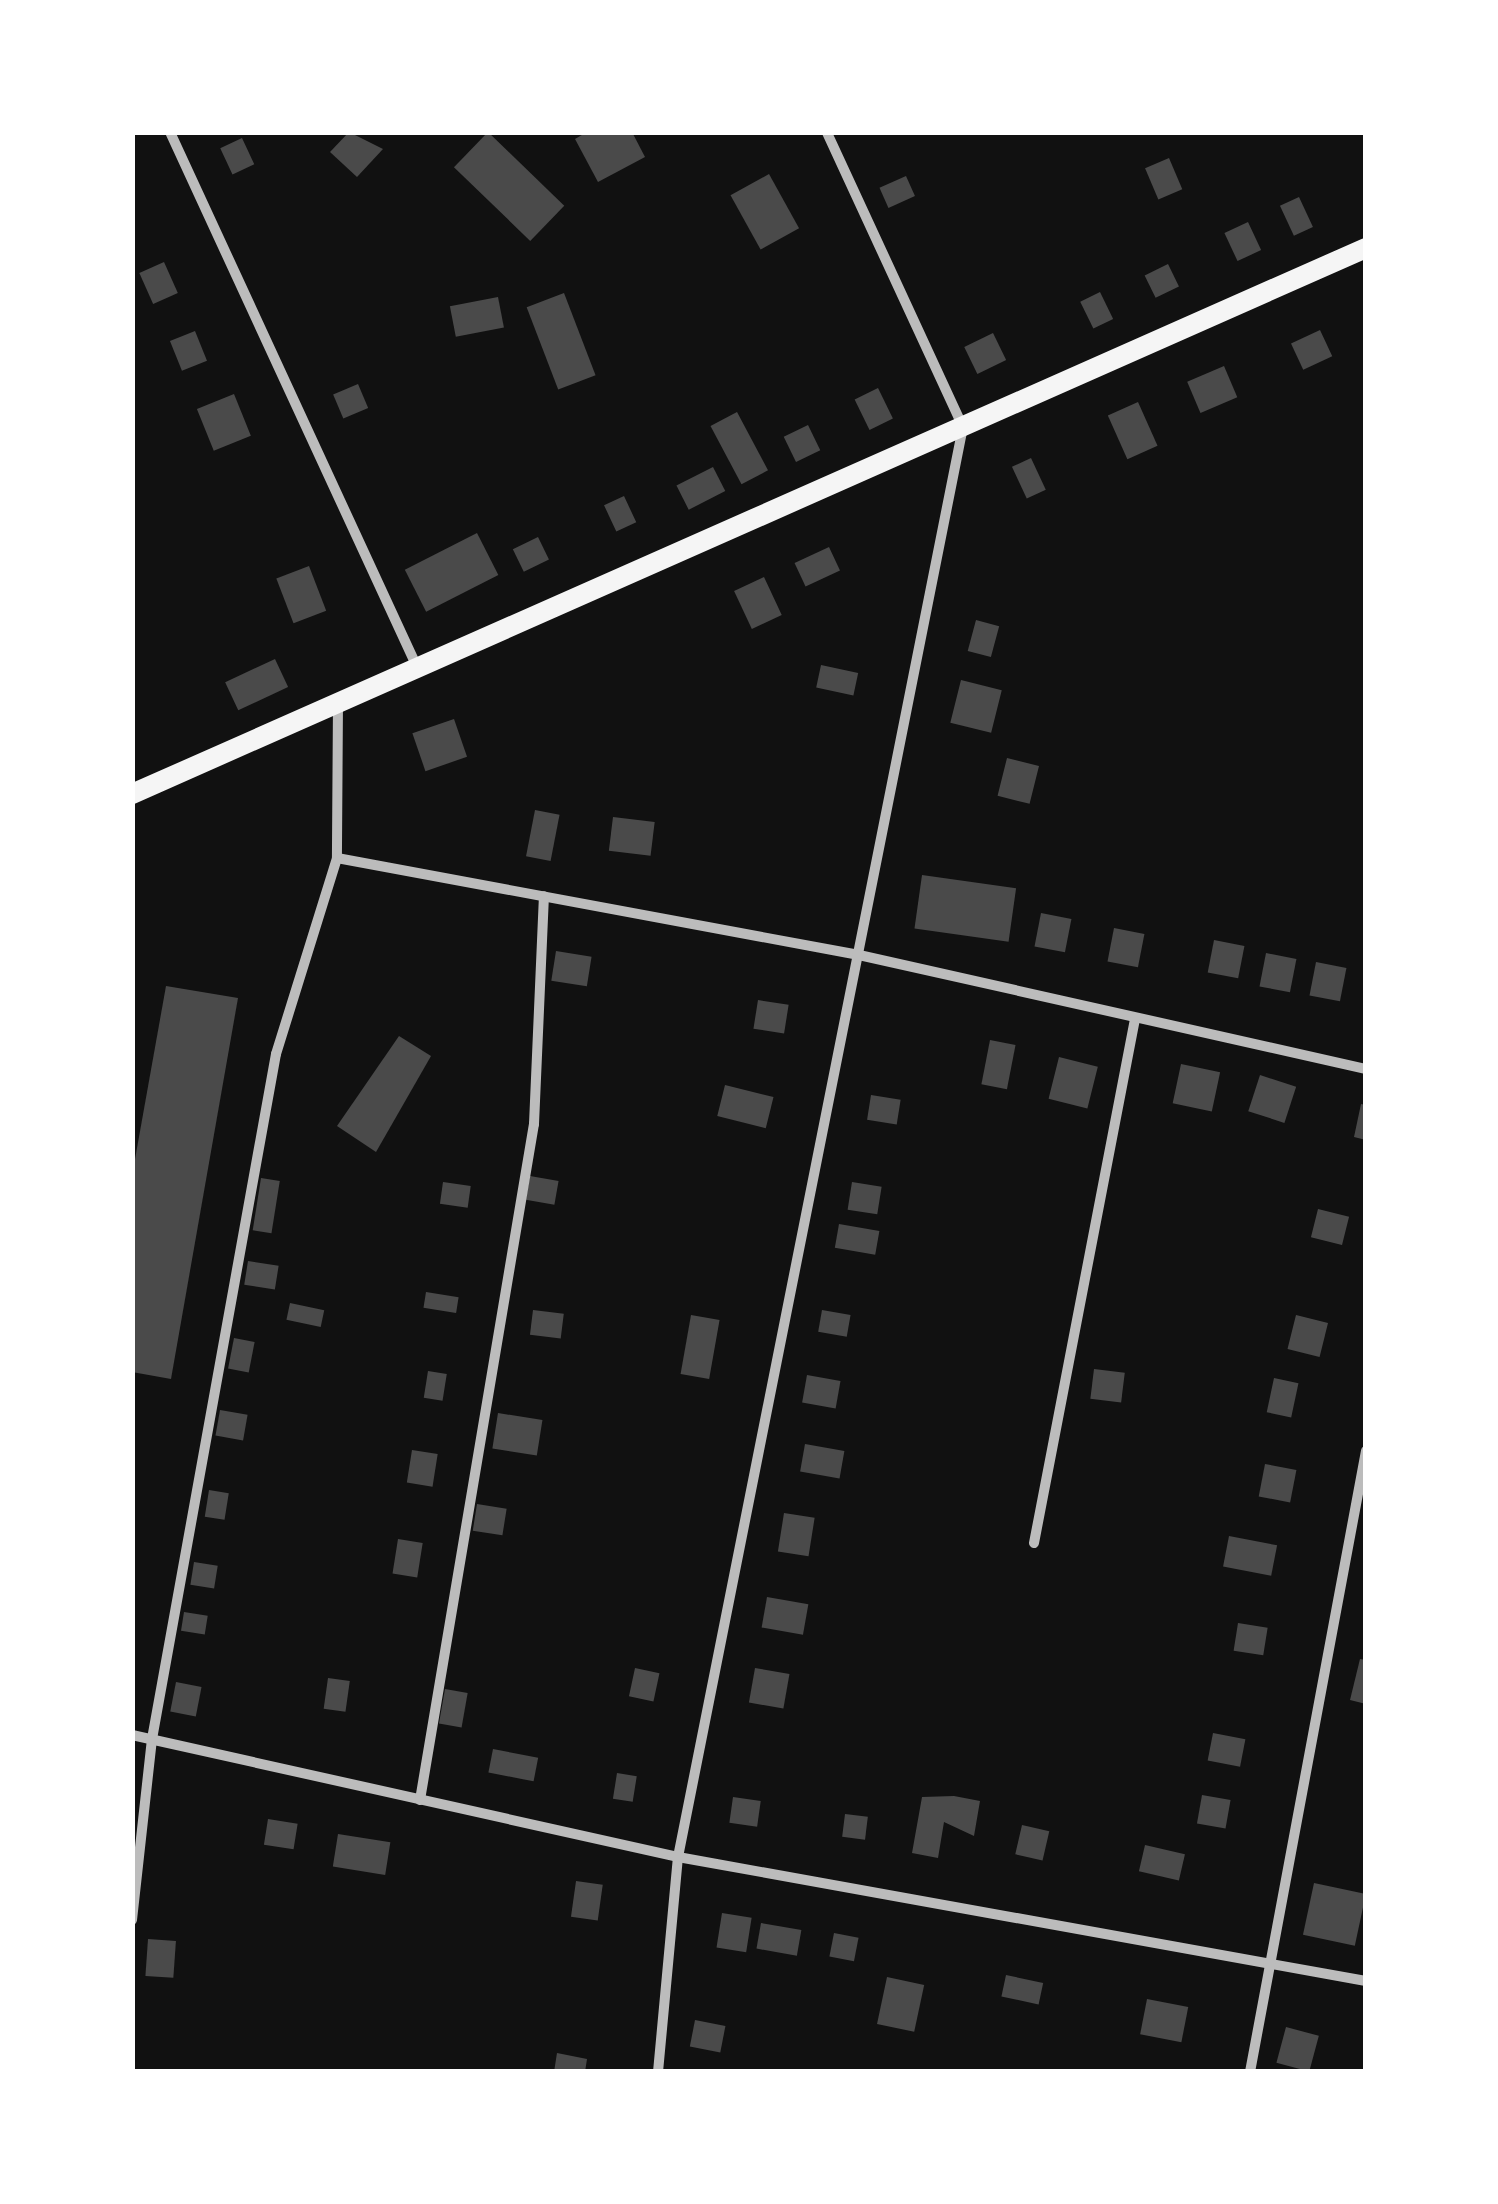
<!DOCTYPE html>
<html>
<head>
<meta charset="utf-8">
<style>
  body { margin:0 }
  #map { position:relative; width:1498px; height:2204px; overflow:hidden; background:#111; font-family:"Source Sans 3",sans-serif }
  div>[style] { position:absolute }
  .building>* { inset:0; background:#4a4a4a; transform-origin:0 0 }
  .minor>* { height:10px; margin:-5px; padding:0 5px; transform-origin:5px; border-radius:5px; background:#bcbcbc }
  .secondary>* { height:20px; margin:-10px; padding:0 10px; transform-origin:10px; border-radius:10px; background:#f5f5f5 }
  span { translate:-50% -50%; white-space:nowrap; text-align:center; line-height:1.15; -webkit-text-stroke:8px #fff; paint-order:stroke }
  .frame { position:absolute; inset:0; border:135px solid #fff; pointer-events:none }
</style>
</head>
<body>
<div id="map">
  <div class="building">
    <i style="clip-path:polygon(349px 132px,383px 149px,357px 177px,330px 152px)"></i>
    <i style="left:488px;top:132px;width:106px;height:49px;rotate:44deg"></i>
    <i style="clip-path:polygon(587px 132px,632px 132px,645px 157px,598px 182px,575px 139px)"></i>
    <i style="left:242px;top:138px;width:29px;height:24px;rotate:65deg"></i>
    <i style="left:1169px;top:158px;width:34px;height:26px;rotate:67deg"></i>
    <i style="left:769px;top:174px;width:62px;height:44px;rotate:61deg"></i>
    <i style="left:906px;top:176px;width:22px;height:29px;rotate:66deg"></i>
    <i style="left:1299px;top:197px;width:33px;height:21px;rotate:65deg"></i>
    <i style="left:1248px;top:222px;width:31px;height:26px;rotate:65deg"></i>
    <i style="left:164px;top:262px;width:34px;height:27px;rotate:66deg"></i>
    <i style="left:1168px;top:264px;width:25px;height:26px;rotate:64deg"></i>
    <i style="left:1100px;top:292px;width:30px;height:22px;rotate:64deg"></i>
    <i style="left:564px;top:293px;width:88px;height:40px;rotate:69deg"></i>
    <i style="left:498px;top:297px;width:31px;height:49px;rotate:79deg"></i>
    <i style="left:1320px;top:330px;width:29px;height:32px;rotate:65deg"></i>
    <i style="left:195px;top:331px;width:32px;height:27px;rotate:68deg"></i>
    <i style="left:993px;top:333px;width:30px;height:32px;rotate:64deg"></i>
    <i style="left:1224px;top:366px;width:34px;height:40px;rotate:67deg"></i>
    <i style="left:358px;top:384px;width:26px;height:27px;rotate:67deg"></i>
    <i style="left:878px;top:388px;width:34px;height:26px;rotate:64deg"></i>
    <i style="left:234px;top:394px;width:45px;height:40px;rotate:68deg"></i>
    <i style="left:1138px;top:402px;width:48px;height:33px;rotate:66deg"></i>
    <i style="left:737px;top:412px;width:66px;height:30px;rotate:62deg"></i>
    <i style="left:808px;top:425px;width:28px;height:27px;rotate:64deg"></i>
    <i style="left:1031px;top:458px;width:35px;height:21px;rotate:65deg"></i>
    <i style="left:713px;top:467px;width:27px;height:41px;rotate:63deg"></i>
    <i style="left:624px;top:496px;width:29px;height:22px;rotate:65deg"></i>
    <i style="left:477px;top:533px;width:47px;height:81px;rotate:63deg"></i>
    <i style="left:538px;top:537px;width:25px;height:28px;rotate:64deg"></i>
    <i style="left:829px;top:547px;width:26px;height:38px;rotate:65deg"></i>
    <i style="left:309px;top:566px;width:48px;height:35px;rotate:69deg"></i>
    <i style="left:764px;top:577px;width:42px;height:33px;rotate:65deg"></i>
    <i style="left:976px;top:620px;width:24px;height:32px;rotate:15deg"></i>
    <i style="left:275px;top:659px;width:31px;height:55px;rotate:65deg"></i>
    <i style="left:821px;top:665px;width:38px;height:23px;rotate:12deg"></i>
    <i style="left:961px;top:680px;width:42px;height:44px;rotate:14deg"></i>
    <i style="left:454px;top:719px;width:40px;height:44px;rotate:71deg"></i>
    <i style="left:1007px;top:758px;width:33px;height:39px;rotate:14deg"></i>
    <i style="left:535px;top:810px;width:25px;height:47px;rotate:11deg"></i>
    <i style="left:613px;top:817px;width:42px;height:34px;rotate:7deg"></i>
    <i style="left:922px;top:875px;width:95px;height:54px;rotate:8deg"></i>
    <i style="left:1041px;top:913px;width:31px;height:34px;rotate:11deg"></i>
    <i style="left:1114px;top:928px;width:31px;height:34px;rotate:11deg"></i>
    <i style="left:1214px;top:940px;width:31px;height:33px;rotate:11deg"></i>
    <i style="left:556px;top:951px;width:36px;height:30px;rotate:9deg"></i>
    <i style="left:1266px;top:953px;width:31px;height:34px;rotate:11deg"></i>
    <i style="left:1316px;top:962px;width:31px;height:34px;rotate:11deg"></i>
    <i style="clip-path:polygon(166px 986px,238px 998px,171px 1379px,132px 1372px,132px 1176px)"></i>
    <i style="left:758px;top:1000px;width:31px;height:29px;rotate:9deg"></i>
    <i style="clip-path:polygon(399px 1036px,431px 1056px,376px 1152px,337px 1126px)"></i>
    <i style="left:990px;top:1040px;width:26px;height:45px;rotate:11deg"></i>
    <i style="left:1059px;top:1057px;width:40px;height:43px;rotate:14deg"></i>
    <i style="left:1181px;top:1064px;width:40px;height:40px;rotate:12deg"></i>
    <i style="left:1260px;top:1075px;width:38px;height:38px;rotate:18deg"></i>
    <i style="left:725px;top:1085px;width:50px;height:32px;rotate:14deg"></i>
    <i style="left:871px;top:1095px;width:30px;height:25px;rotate:9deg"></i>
    <i style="clip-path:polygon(1361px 1104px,1366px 1105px,1366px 1140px,1354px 1137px)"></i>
    <i style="left:530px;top:1176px;width:29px;height:24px;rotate:10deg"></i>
    <i style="left:261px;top:1178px;width:19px;height:53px;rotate:9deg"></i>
    <i style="left:443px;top:1182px;width:28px;height:22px;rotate:8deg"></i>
    <i style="left:852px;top:1182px;width:30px;height:28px;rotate:9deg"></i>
    <i style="left:1318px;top:1209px;width:32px;height:29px;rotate:14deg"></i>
    <i style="left:839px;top:1224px;width:41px;height:24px;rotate:10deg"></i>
    <i style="left:248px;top:1261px;width:31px;height:24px;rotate:9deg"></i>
    <i style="left:426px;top:1292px;width:33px;height:16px;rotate:9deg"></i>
    <i style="left:290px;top:1303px;width:35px;height:17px;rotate:12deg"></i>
    <i style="left:533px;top:1310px;width:31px;height:25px;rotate:7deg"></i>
    <i style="left:822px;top:1310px;width:29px;height:22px;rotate:10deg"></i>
    <i style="left:691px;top:1315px;width:29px;height:60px;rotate:10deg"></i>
    <i style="left:1296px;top:1315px;width:33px;height:35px;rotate:14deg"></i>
    <i style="left:234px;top:1338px;width:21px;height:31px;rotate:11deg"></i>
    <i style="left:1094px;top:1369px;width:31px;height:30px;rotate:7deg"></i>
    <i style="left:428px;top:1371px;width:19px;height:27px;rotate:9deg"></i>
    <i style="left:807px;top:1375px;width:34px;height:28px;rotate:10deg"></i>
    <i style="left:1274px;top:1378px;width:25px;height:35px;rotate:12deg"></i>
    <i style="left:220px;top:1410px;width:28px;height:26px;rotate:10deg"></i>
    <i style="left:498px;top:1413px;width:45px;height:36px;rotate:9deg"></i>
    <i style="left:805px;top:1444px;width:40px;height:28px;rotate:10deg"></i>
    <i style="left:412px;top:1450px;width:26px;height:33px;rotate:9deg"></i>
    <i style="left:1265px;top:1464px;width:32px;height:33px;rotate:11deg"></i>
    <i style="left:209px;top:1490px;width:20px;height:27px;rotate:9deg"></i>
    <i style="left:477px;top:1504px;width:30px;height:27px;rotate:9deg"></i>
    <i style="left:784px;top:1513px;width:31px;height:39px;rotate:9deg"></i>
    <i style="left:1229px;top:1536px;width:49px;height:31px;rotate:11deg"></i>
    <i style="left:398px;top:1539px;width:25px;height:35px;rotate:9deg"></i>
    <i style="left:194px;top:1562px;width:24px;height:23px;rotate:9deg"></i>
    <i style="left:767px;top:1597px;width:42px;height:31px;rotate:10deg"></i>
    <i style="left:184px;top:1612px;width:24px;height:19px;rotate:9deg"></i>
    <i style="left:1238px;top:1623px;width:30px;height:28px;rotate:9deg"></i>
    <i style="clip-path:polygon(1360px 1659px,1366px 1660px,1366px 1704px,1350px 1700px)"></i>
    <i style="left:635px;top:1668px;width:25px;height:29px;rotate:12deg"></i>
    <i style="left:755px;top:1668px;width:35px;height:35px;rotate:10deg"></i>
    <i style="left:328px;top:1678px;width:22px;height:31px;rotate:8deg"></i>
    <i style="left:176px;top:1682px;width:26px;height:30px;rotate:11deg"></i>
    <i style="left:445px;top:1689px;width:23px;height:35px;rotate:10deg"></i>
    <i style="left:1213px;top:1733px;width:33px;height:28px;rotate:11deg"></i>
    <i style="left:493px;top:1749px;width:46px;height:24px;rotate:11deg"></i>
    <i style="left:617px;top:1773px;width:20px;height:26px;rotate:9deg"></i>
    <i style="left:1202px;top:1795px;width:29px;height:29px;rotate:10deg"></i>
    <i style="clip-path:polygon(954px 1796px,980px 1801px,974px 1836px,944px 1822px,938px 1858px,912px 1853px,922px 1797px)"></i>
    <i style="left:733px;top:1797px;width:28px;height:26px;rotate:8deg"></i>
    <i style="left:845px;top:1814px;width:23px;height:23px;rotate:7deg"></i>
    <i style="left:268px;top:1819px;width:30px;height:26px;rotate:9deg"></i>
    <i style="left:1022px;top:1825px;width:28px;height:30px;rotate:13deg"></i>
    <i style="left:338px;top:1834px;width:53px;height:33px;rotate:9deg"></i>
    <i style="left:1145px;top:1845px;width:41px;height:27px;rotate:13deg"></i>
    <i style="left:576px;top:1881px;width:27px;height:36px;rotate:8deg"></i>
    <i style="left:1314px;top:1883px;width:53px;height:53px;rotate:12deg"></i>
    <i style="left:722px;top:1913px;width:30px;height:35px;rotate:9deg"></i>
    <i style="left:761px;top:1923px;width:41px;height:26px;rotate:10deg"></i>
    <i style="left:834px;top:1933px;width:25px;height:24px;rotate:11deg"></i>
    <i style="left:148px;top:1939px;width:28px;height:37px;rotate:4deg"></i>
    <i style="left:1006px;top:1975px;width:38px;height:22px;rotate:12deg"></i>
    <i style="left:887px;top:1977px;width:38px;height:48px;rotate:12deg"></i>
    <i style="left:1147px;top:1999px;width:42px;height:36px;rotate:11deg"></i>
    <i style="left:695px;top:2020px;width:31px;height:27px;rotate:11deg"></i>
    <i style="left:1286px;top:2027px;width:34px;height:37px;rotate:15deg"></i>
    <i style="clip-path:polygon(557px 2053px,587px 2059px,585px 2072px,554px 2072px)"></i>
  </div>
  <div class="minor">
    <i style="left:170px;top:132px;width:587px;rotate:65.22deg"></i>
    <i style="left:338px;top:702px;width:156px;rotate:90.4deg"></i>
    <i style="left:337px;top:858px;width:531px;rotate:10.53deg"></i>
    <i style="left:859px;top:955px;width:520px;rotate:12.67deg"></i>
    <i style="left:1034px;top:1543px;width:534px;rotate:-79.09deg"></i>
    <i style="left:132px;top:1735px;width:559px;rotate:12.6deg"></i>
    <i style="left:678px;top:1857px;width:699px;rotate:10.22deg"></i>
    <i style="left:420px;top:1800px;width:686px;rotate:-80.43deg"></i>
    <i style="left:534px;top:1124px;width:228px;rotate:-87.5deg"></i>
    <i style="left:132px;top:1920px;width:182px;rotate:-83.7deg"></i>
    <i style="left:152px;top:1739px;width:696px;rotate:-79.74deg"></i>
    <i style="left:276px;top:1054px;width:205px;rotate:-72.7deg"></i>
    <i style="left:658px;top:2072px;width:216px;rotate:-84.7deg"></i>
    <i style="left:678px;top:1857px;width:1458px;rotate:-78.73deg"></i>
    <i style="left:963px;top:427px;width:325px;rotate:-114.8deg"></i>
    <i style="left:1250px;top:2072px;width:632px;rotate:-79.42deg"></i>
  </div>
  <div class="secondary">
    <i style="left:132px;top:794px;width:1349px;rotate:-23.87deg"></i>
  </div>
  <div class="frame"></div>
</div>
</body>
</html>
